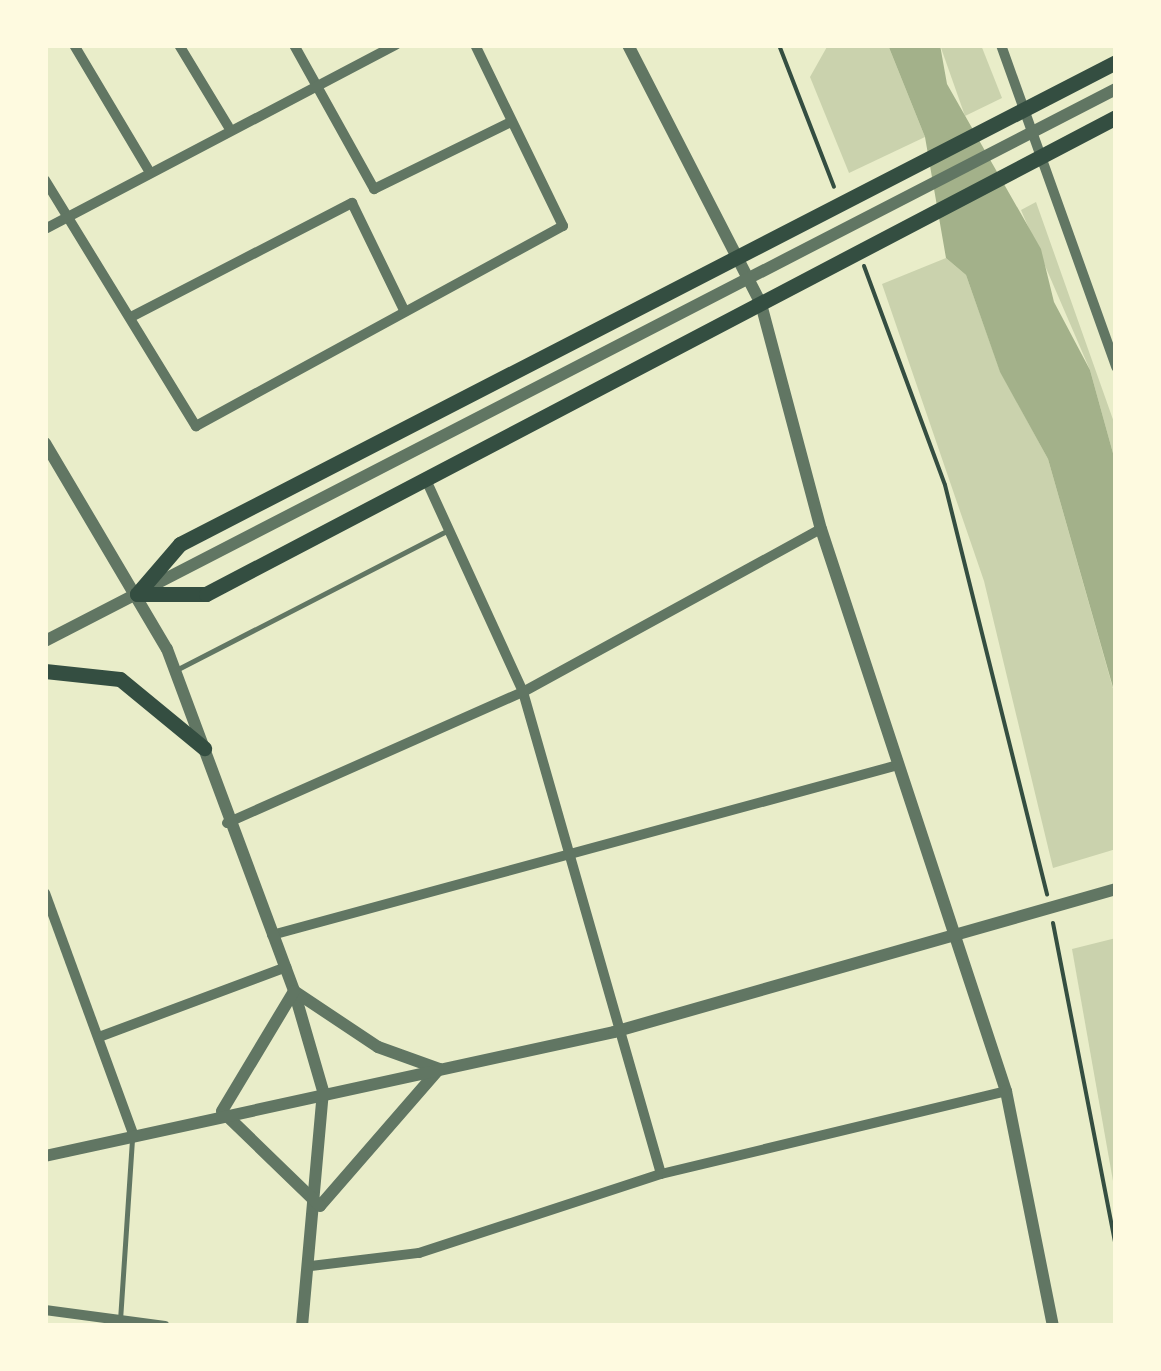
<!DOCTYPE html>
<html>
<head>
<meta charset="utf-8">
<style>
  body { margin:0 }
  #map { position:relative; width:1161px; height:1371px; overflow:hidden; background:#e9edc9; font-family:Helvetica,sans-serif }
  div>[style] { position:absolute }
  .green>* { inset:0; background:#cad2ad }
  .water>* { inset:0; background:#a3b18a }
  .path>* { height:4px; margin:-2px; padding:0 2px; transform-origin:2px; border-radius:2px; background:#344e41 }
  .service>* { height:5px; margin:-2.5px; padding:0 2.5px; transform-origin:2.5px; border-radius:2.5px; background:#617663 }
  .minor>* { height:10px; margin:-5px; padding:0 5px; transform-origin:5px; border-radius:5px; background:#617663 }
  .tertiary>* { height:12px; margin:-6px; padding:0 6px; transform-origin:6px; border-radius:6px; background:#617663 }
  .secondary>* { height:15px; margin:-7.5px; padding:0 7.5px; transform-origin:7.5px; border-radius:7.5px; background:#344e41 }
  span { translate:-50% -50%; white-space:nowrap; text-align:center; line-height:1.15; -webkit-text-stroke:9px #fefae0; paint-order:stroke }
  .frame { position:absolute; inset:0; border:48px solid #fefae0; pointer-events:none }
</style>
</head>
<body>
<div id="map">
  <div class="green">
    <i style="clip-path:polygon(828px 45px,888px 45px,925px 137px,849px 173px,810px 77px)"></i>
    <i style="clip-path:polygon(940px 45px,981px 45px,1002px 98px,965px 116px)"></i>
    <i style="clip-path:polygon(1036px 202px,1116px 428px,1116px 464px,1090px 370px,1021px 210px)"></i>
    <i style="clip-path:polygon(946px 258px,966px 275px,1000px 371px,1048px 459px,1116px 699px,1116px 849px,1053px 868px,984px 581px,882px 284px)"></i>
    <i style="clip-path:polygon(1116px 938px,1116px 1198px,1072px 949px)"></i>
  </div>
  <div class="water">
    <i style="clip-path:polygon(888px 45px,940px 45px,947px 84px,1041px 249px,1054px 302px,1090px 370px,1116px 464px,1116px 698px,1048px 459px,1000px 372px,966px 275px,946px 258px,925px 137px)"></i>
  </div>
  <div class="path">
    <i style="left:779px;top:45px;width:152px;rotate:68.8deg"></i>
    <i style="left:864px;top:266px;width:233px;rotate:69.7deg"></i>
    <i style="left:945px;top:485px;width:422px;rotate:76deg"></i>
    <i style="left:1053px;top:923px;width:330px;rotate:79deg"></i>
  </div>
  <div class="service">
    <i style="left:178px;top:669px;width:304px;rotate:-27.2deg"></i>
    <i style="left:120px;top:1320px;width:179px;rotate:-86.2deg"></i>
  </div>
  <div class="minor">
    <i style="left:74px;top:45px;width:144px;rotate:59.2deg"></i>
    <i style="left:179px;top:45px;width:95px;rotate:58.8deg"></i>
    <i style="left:294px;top:45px;width:165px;rotate:60.9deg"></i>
    <i style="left:374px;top:189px;width:153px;rotate:-26.1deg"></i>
    <i style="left:1001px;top:45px;width:342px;rotate:70.3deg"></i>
    <i style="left:45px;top:180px;width:289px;rotate:58.5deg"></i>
    <i style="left:196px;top:426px;width:418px;rotate:-28.6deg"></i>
    <i style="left:563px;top:226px;width:201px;rotate:-115.9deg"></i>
    <i style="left:45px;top:229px;width:396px;rotate:-27.7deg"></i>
    <i style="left:131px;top:317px;width:249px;rotate:-27.3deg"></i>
    <i style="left:352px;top:203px;width:119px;rotate:64.1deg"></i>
    <i style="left:427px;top:482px;width:231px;rotate:65.4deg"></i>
    <i style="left:523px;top:692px;width:501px;rotate:74.02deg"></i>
    <i style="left:227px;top:823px;width:324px;rotate:-23.9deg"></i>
    <i style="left:523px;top:692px;width:340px;rotate:-28.7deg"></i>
    <i style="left:45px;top:893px;width:256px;rotate:69.9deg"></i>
    <i style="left:272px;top:935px;width:649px;rotate:-15.19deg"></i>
    <i style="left:99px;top:1037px;width:200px;rotate:-20.5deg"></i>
    <i style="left:311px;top:1266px;width:109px;rotate:-6.9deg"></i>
    <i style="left:419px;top:1253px;width:255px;rotate:-18.1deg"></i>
    <i style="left:661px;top:1174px;width:355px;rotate:-13.5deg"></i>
    <i style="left:45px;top:1310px;width:121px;rotate:7.6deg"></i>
  </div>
  <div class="tertiary">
    <i style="left:628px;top:45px;width:291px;rotate:62.8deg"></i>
    <i style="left:761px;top:304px;width:233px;rotate:75.1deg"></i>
    <i style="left:821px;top:529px;width:592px;rotate:71.78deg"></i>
    <i style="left:1006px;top:1091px;width:240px;rotate:78.7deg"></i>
    <i style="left:45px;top:443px;width:239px;rotate:59.4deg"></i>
    <i style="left:167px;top:649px;width:365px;rotate:69.6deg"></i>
    <i style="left:294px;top:991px;width:104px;rotate:73.8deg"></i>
    <i style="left:323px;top:1091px;width:236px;rotate:95.1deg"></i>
    <i style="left:45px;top:641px;width:1205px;rotate:-27.27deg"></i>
    <i style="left:294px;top:991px;width:101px;rotate:33.7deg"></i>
    <i style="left:378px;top:1047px;width:65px;rotate:19.8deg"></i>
    <i style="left:439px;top:1069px;width:181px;rotate:131deg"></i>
    <i style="left:320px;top:1206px;width:136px;rotate:-135.9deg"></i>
    <i style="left:222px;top:1111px;width:140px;rotate:-59deg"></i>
    <i style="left:45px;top:1156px;width:582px;rotate:-12.29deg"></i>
    <i style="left:614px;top:1032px;width:522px;rotate:-15.9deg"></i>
  </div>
  <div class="secondary">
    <i style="left:137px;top:594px;width:66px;rotate:-49.3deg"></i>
    <i style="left:180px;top:544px;width:1053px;rotate:-27.25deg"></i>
    <i style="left:137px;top:594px;width:69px"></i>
    <i style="left:206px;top:594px;width:1027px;rotate:-27.66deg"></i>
    <i style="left:45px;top:671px;width:75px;rotate:6.1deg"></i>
    <i style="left:120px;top:679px;width:109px;rotate:39.4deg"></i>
  </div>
  <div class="frame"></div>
</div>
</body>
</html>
